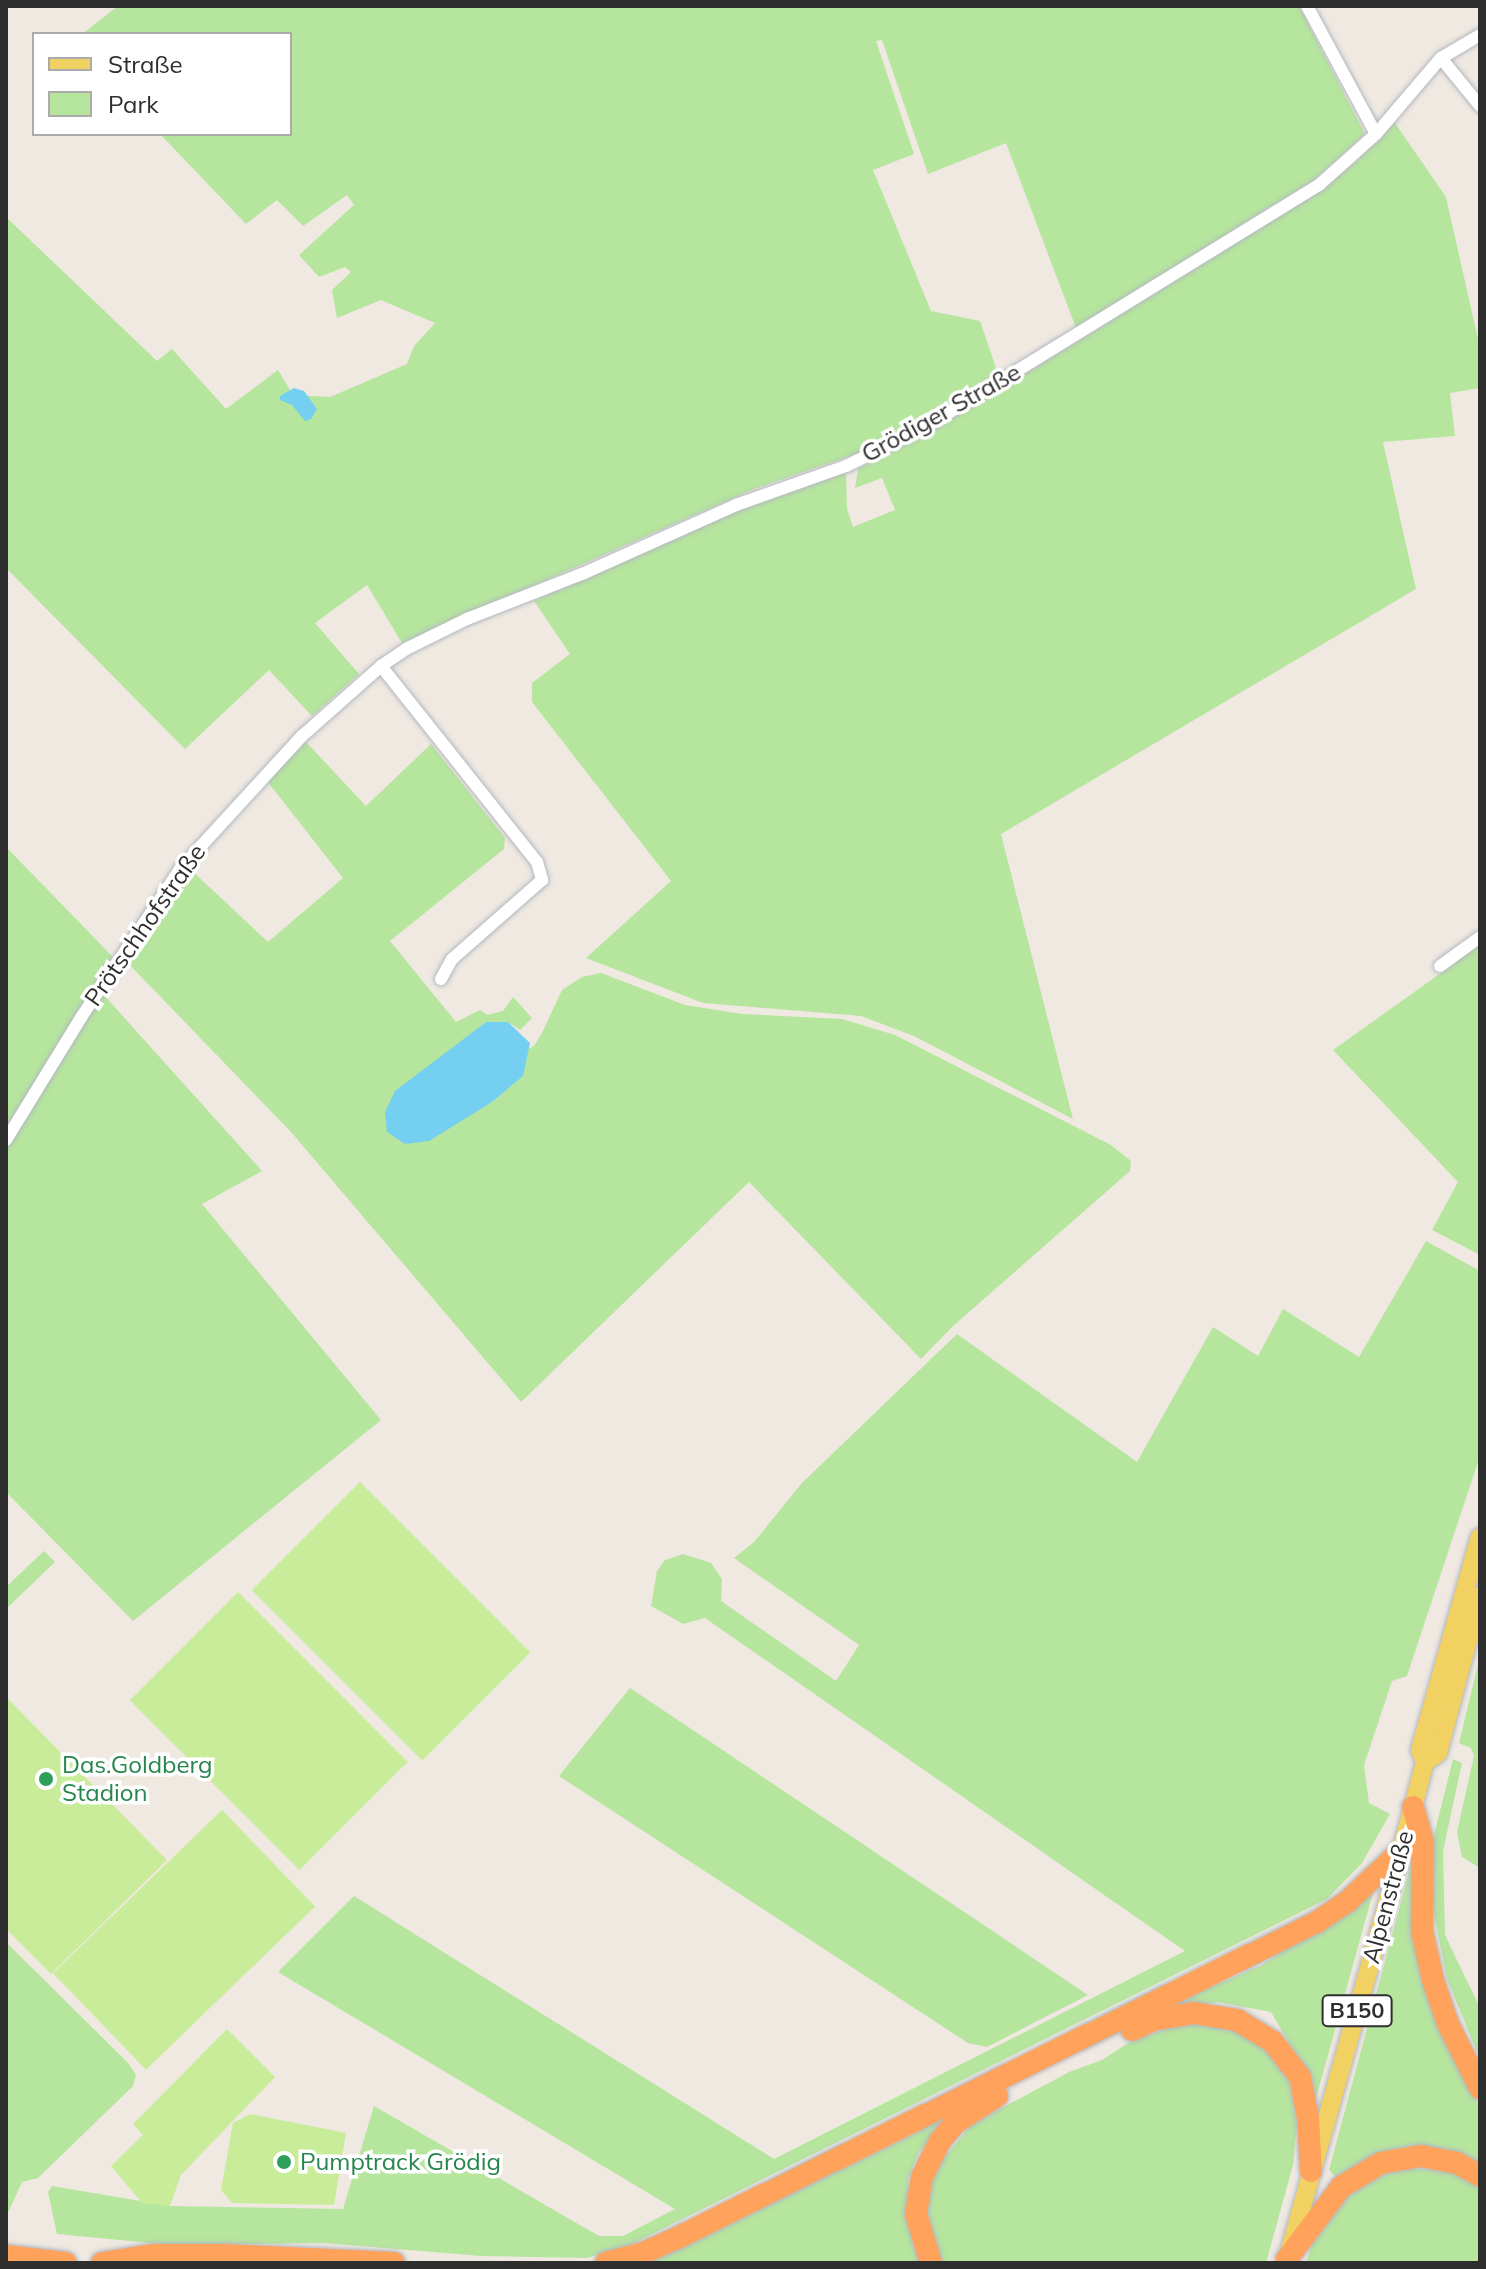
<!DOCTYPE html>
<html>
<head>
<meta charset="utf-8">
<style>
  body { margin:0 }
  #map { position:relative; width:1486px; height:2269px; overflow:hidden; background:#efe9e1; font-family:Mulish,sans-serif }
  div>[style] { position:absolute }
  .green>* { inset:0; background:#b6e59e }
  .pitch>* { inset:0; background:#c9ec9a; transform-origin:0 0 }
  .water>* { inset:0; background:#75cff0 }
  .roads { filter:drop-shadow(0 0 2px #b4b7c1) drop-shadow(0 0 2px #b4b7c1) }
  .minor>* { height:12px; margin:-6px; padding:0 6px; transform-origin:6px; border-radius:6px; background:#fff }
  .primary>* { height:18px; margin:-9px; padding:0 9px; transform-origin:9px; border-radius:9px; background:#f2d163 }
  .motorway>* { height:22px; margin:-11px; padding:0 11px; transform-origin:11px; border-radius:11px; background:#ffa35c }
  .dots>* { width:22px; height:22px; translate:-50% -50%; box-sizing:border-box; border:4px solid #fff; border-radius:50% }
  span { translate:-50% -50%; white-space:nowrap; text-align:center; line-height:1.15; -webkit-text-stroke:7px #fff; paint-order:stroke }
  .shield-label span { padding:2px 6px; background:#fff; border:2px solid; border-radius:6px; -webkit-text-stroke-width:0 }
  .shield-label { font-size:22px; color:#2e2e2e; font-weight:700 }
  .street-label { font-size:24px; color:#2e2e2e }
  .leisure-label { font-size:24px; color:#27864d }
  .left { translate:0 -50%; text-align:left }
  .frame { position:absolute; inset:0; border:8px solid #2e2e2e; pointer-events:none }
  .legend { position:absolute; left:32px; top:32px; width:260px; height:104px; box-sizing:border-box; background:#fff; border:2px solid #ababab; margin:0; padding:10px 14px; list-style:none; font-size:24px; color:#2e2e2e }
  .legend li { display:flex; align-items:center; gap:16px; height:40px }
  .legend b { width:40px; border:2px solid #ababab }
</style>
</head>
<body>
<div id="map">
  <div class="green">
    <i style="clip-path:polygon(118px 6px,1299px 6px,1365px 134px,1314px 180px,1076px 328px,1006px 143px,928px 174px,882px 40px,876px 41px,914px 154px,873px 170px,931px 311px,980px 321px,998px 374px,925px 421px,856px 454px,754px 489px,402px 643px,367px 585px,315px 623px,359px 674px,312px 716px,269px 670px,185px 749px,6px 568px,6px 217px,157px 361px,172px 349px,226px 409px,278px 370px,293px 395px,330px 397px,407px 364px,414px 346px,435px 323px,381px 300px,337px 318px,332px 290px,351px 272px,345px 267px,319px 277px,299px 255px,354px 205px,347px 195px,303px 226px,277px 200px,246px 224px,160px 134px,290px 134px,290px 34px,82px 34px)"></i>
    <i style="clip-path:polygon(1395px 123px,1446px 197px,1480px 348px,1480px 388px,1450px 393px,1455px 436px,1383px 442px,1416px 589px,1001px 834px,1073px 1119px,914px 1036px,861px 1016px,703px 1003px,586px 958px,671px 881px,532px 702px,532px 683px,570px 654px,534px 601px,748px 506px,846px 472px,847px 509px,853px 527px,895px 510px,882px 478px,855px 488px,858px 469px,939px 427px,1224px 251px,1355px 163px)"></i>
    <i style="clip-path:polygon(306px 742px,366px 806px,431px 744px,505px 838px,504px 849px,390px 941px,456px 1022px,480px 1010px,487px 1015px,503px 1011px,513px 997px,532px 1018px,520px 1030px,508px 1022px,486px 1022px,437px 1060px,464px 1117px,492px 1102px,522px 1076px,528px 1049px,534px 1046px,543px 1031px,562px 990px,582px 977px,601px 973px,685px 1005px,742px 1014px,842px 1019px,895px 1035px,1111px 1145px,1131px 1161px,1130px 1171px,953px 1326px,921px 1359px,749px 1182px,521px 1402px,291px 1132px,124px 959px,189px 868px,268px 942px,343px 878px,267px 781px)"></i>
    <i style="clip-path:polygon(6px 847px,113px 957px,6px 1128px)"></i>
    <i style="clip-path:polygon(1480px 945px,1480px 1255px,1432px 1230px,1458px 1182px,1333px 1050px)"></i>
    <i style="clip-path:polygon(102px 993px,262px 1171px,202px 1204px,381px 1420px,133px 1621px,6px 1492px,6px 1149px)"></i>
    <i style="clip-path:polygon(1426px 1241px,1480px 1271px,1480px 1456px,1407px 1676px,1392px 1681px,1364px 1765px,1369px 1803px,1390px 1814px,1362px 1863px,1327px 1899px,628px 2246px,587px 2258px,481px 2256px,324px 2243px,172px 2245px,57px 2234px,48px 2192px,52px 2186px,170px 2206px,343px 2209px,374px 2106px,599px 2236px,623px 2236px,675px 2209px,278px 1972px,354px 1896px,774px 2159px,1185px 1951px,705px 1618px,683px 1624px,651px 1606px,657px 1571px,665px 1560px,683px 1554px,711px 1563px,722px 1579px,721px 1601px,836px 1681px,859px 1645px,734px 1558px,754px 1542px,802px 1483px,957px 1334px,1137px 1462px,1213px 1327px,1258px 1356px,1283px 1309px,1359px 1357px)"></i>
    <i style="clip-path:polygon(44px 1551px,55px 1562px,6px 1609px,6px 1587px)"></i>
    <i style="clip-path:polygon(1480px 1656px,1480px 1868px,1462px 1857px,1457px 1832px,1474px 1756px,1471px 1748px,1459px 1743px)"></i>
    <i style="clip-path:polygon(630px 1688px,1088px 1995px,987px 2047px,968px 2043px,559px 1776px)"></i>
    <i style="clip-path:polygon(1453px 1759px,1462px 1763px,1443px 1851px,1445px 1935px,1480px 2008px,1480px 2059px,1447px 1979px,1431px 1900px,1432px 1843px)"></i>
    <i style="clip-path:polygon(1412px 1861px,1449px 2048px,1480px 2107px,1480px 2167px,1460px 2154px,1337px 2178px,1329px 2170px)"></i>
    <i style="clip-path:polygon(1374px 1889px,1315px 2102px,1302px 2065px,1271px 2012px,1218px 2002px,1170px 2010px,1169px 2005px,1262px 1965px)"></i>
    <i style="clip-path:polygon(6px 1942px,129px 2064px,136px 2075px,133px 2086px,38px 2178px,22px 2182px,6px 2217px)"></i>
    <i style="clip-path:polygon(1194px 2024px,1224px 2026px,1250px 2035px,1270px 2051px,1288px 2077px,1297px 2123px,1293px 2165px,1266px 2263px,943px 2263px,927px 2225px,927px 2192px,938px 2165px,972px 2124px,1069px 2072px,1102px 2060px,1128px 2043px,1165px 2029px)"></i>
    <i style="clip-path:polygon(959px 2109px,919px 2152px,908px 2178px,912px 2243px,922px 2263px,642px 2263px,904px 2139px)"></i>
    <i style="clip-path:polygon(1402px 2167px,1457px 2173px,1480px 2188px,1480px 2263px,1306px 2263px,1313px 2240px,1333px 2210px,1359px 2186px)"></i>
  </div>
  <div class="pitch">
    <i style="left:360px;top:1482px;width:241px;height:153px;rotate:45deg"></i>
    <i style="left:238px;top:1592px;width:240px;height:153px;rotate:45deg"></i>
    <i style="clip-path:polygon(6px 1697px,167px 1860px,51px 1974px,6px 1929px)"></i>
    <i style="left:222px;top:1810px;width:134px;height:235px;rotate:46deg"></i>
    <i style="clip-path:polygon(227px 2029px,275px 2077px,181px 2175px,170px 2206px,142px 2203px,111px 2166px,143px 2135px,133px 2124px)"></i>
    <i style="clip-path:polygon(250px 2114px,346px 2133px,334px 2205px,232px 2203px,221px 2190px,233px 2123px)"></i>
  </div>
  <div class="water">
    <i style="clip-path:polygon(294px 388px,304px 391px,317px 409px,311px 419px,305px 421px,292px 405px,280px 400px,280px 396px)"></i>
    <i style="clip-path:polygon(486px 1022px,508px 1022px,530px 1043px,523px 1076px,492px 1102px,429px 1141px,405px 1144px,387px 1132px,385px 1112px,395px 1091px)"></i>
  </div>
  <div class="roads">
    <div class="minor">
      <i style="left:1307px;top:6px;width:145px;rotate:61.7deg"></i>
      <i style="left:1441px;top:58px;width:62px;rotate:50.9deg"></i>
      <i style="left:381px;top:666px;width:251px;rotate:51.5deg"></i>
      <i style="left:537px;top:862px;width:19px;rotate:74deg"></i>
      <i style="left:542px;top:880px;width:120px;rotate:138.7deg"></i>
      <i style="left:452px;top:959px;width:23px;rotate:119deg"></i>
      <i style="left:1440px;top:966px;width:49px;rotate:-35.9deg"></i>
      <i style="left:6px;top:1140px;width:145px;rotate:-58.5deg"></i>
      <i style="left:82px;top:1016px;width:177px;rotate:-56.3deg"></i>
      <i style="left:180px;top:869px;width:180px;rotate:-47.5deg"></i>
      <i style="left:302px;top:736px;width:106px;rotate:-41.5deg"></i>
      <i style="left:381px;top:666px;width:30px;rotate:-34deg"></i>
      <i style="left:406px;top:649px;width:68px;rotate:-26.2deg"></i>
      <i style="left:467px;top:619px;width:123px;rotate:-21.4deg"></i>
      <i style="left:582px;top:574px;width:169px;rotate:-24.1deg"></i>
      <i style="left:736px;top:505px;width:117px;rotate:-19.5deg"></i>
      <i style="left:846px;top:466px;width:87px;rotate:-26deg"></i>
      <i style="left:924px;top:428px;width:464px;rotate:-31.6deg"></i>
      <i style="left:1319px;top:185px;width:76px;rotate:-41.8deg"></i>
      <i style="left:1376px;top:134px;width:100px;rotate:-49.5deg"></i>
      <i style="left:1441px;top:58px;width:45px;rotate:-30.5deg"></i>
    </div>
    <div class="primary">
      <i style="left:1425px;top:1762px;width:16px;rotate:-35deg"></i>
      <i style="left:1438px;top:1753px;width:163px;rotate:-75.1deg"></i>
      <i style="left:1289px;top:2253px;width:370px;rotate:-74.3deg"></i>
      <i style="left:1389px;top:1897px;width:140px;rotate:-75.1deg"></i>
      <i style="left:1425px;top:1762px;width:13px;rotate:-113deg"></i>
      <i style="left:1420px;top:1750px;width:221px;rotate:-74.3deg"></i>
    </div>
    <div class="motorway">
      <i style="left:1413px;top:1807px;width:37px;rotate:74deg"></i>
      <i style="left:1423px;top:1843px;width:88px;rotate:90.7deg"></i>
      <i style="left:1422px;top:1931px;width:50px;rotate:77.3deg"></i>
      <i style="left:1433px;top:1980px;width:46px;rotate:71.2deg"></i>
      <i style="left:1448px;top:2024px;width:72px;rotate:63.4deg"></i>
      <i style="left:1132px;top:2030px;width:23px;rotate:-25deg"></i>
      <i style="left:1153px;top:2020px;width:42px;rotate:-9.7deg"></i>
      <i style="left:1194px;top:2013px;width:44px;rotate:9.2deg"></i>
      <i style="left:1237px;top:2020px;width:42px;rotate:31.4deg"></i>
      <i style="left:1273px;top:2042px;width:44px;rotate:52.4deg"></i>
      <i style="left:1300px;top:2077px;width:42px;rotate:79deg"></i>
      <i style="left:1308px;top:2118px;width:53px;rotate:86.8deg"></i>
      <i style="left:6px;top:2256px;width:60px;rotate:6.7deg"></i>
      <i style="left:1287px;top:2259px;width:90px;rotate:-53.1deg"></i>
      <i style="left:1341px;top:2187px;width:47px;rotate:-31deg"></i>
      <i style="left:1381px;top:2163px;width:41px;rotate:-9.9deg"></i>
      <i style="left:1421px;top:2156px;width:37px;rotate:11deg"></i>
      <i style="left:1457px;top:2163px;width:26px;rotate:29deg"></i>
      <i style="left:102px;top:2263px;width:52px;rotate:-8.9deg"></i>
      <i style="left:153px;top:2255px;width:73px"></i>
      <i style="left:226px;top:2255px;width:168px;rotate:2.7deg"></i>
      <i style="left:606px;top:2263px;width:38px;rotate:-15deg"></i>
      <i style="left:643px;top:2253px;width:37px;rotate:-24deg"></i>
      <i style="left:677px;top:2238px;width:714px;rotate:-26.28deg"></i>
      <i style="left:1317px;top:1922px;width:36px;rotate:-34deg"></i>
      <i style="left:1347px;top:1902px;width:74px;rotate:-43.4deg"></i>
      <i style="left:931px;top:2263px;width:51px;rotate:-107deg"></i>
      <i style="left:916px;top:2214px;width:37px;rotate:-81deg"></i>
      <i style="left:922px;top:2177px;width:40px;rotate:-63.4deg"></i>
      <i style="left:940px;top:2141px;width:23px;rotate:-50deg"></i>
      <i style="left:955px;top:2123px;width:50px;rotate:-32.7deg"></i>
    </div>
  </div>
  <div class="dots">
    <i style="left:46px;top:1779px;background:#2e9e5b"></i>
    <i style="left:284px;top:2162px;background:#2e9e5b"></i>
  </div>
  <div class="shield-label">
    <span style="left:1357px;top:2011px">B150</span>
  </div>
  <div class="street-label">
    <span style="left:941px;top:413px;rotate:-29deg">Grödiger Straße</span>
    <span style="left:145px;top:925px;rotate:-55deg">Prötschhofstraße</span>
    <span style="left:1388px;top:1897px;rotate:-75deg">Alpenstraße</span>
  </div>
  <div class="leisure-label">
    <span class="left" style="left:62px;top:1779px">Das.Goldberg<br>Stadion</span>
    <span class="left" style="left:300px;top:2162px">Pumptrack Grödig</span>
  </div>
  <div class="frame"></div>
  <ul class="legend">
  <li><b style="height:10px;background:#f2d163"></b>Straße</li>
  <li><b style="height:22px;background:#b6e59e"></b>Park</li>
  </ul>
</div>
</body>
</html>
